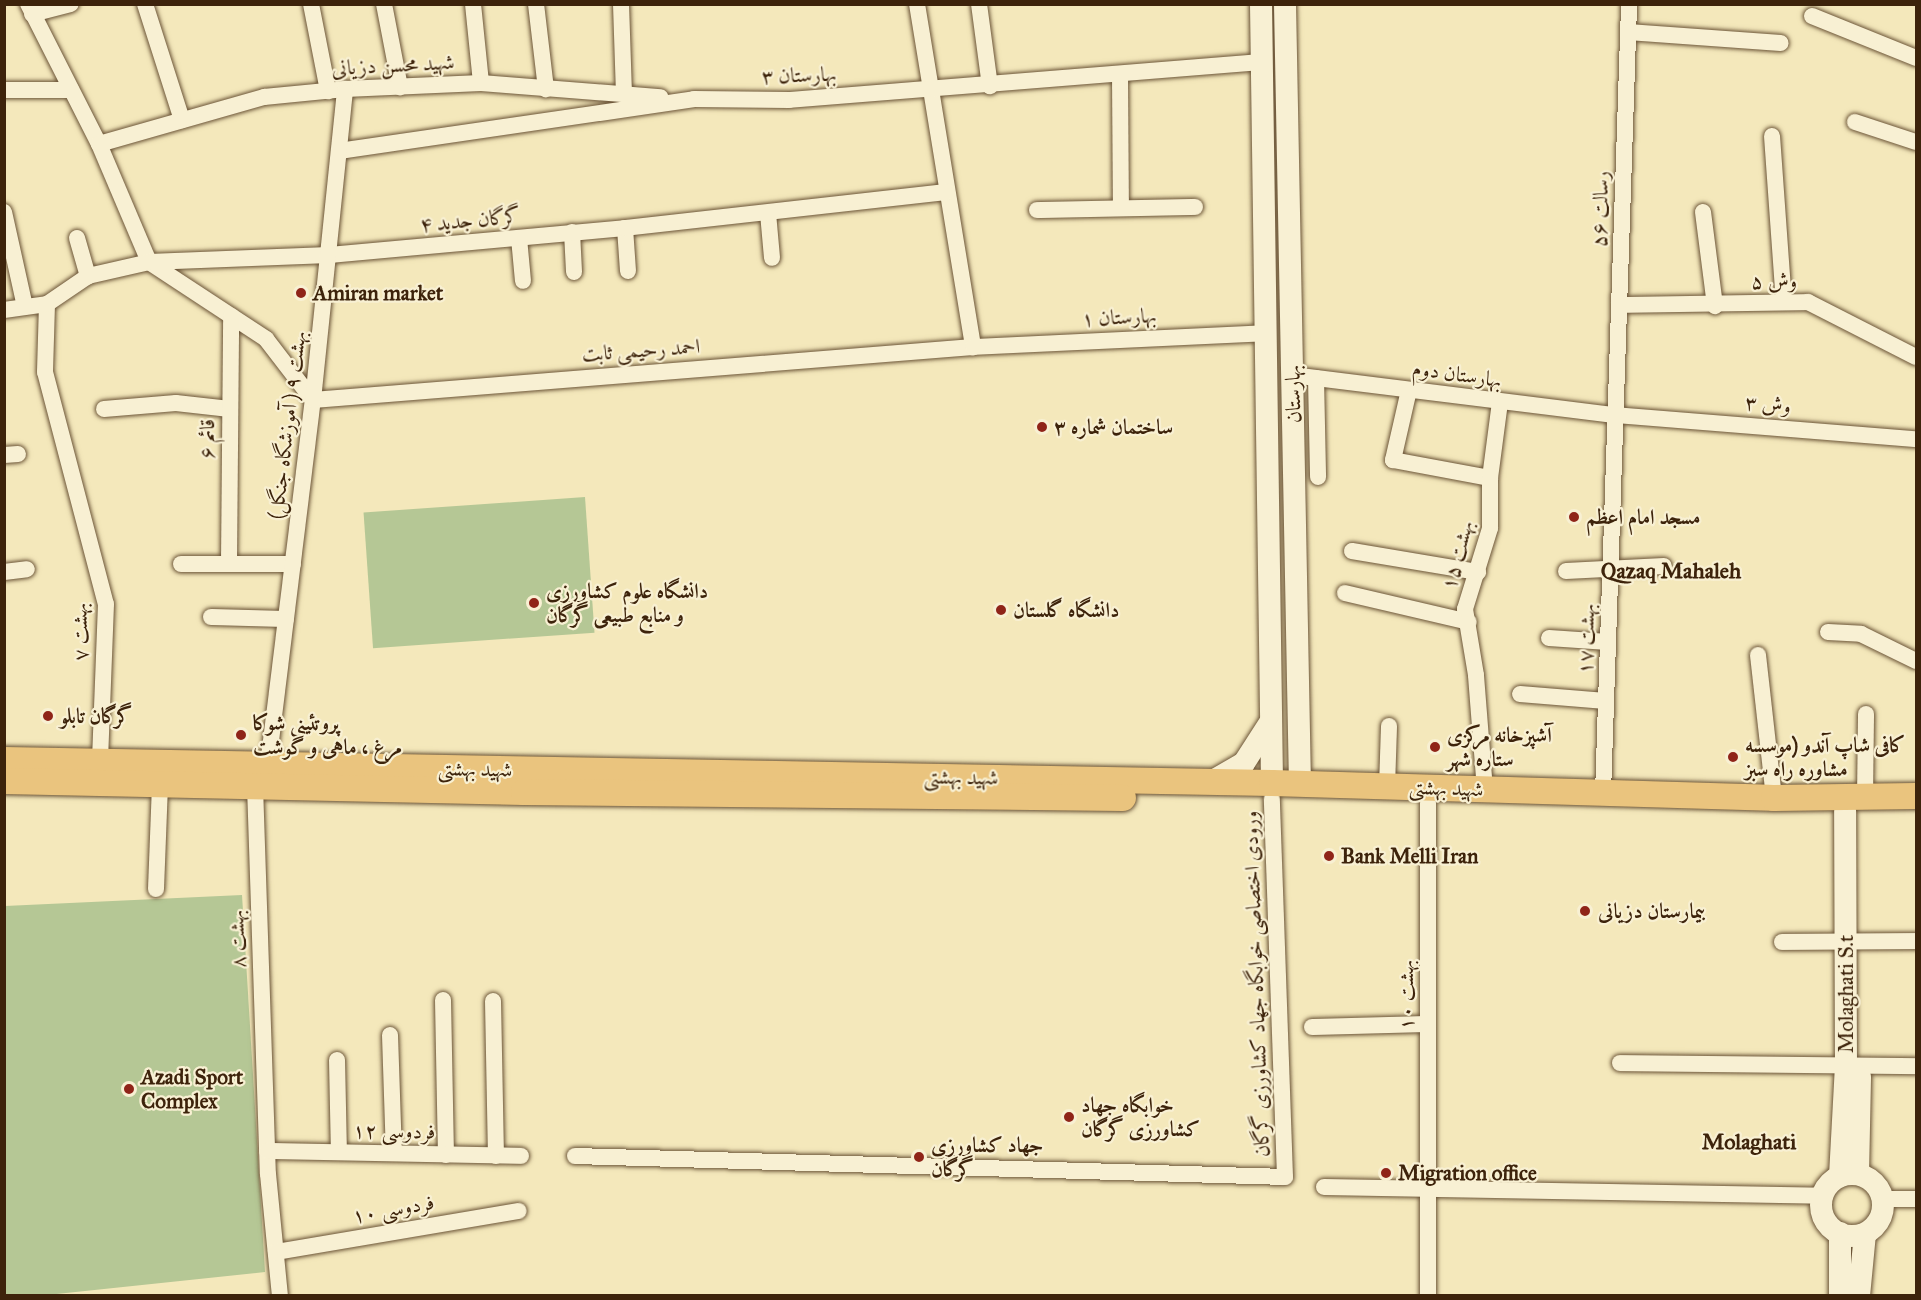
<!DOCTYPE html>
<html>
<head>
<meta charset="utf-8">
<style>
  body { margin:0 }
  #map { position:relative; width:1921px; height:1300px; overflow:hidden; background:#f4e8bb; font-family:"IM FELL Great Primer",Amiri,serif }
  div>[style] { position:absolute }
  .green>* { inset:0; background:#b5c795; transform-origin:0 0 }
  .roads { filter:drop-shadow(0 0 2px #6b5437) drop-shadow(0 0 2px #6b5437) }
  .street>* { height:16px; margin:-8px; padding:0 8px; transform-origin:8px; border-radius:8px; background:#f8f0d3 }
  .secondary>* { height:22px; margin:-11px; padding:0 11px; transform-origin:11px; border-radius:11px; background:#f8f0d3 }
  .secondary>.ring { margin:-11px; padding:0; box-sizing:content-box; background:none; border:22px solid #f8f0d3; border-radius:50% }
  .primary>* { height:26px; margin:-13px; padding:0 13px; transform-origin:13px; border-radius:13px; background:#eac47e }
  .dots>* { width:16px; height:16px; translate:-50% -50%; box-sizing:border-box; border:3px solid #f8f0d3; border-radius:50% }
  span { translate:-50% -50%; white-space:nowrap; text-align:center; line-height:1.15; -webkit-text-stroke:4.5px #f8f0d3; paint-order:stroke }
  .street-label { font-size:21px; color:#3d230b }
  .poi-label { font-size:21px; color:#3d230b; font-weight:700 }
  .left { translate:0 -50%; text-align:left }
  .neighbourhood-label { font-size:22px; color:#3d230b; font-weight:700 }
  .frame { position:absolute; inset:0; border:6px solid #3d230b; pointer-events:none }
</style>
</head>
<body>
<div id="map">
  <div class="green">
    <i style="left:585px;top:497px;width:136px;height:222px;rotate:86deg"></i>
    <i style="clip-path:polygon(242px 895px,265px 1272px,47px 1295px,5px 1295px,5px 906px)"></i>
  </div>
  <div class="roads">
    <div class="street">
      <i style="left:28px;top:4px;width:157px;rotate:63.1deg"></i>
      <i style="left:99px;top:144px;width:128px;rotate:67deg"></i>
      <i style="left:145px;top:4px;width:122px;rotate:72.3deg"></i>
      <i style="left:311px;top:4px;width:89px;rotate:78.9deg"></i>
      <i style="left:384px;top:4px;width:85px;rotate:79.1deg"></i>
      <i style="left:473px;top:4px;width:79px;rotate:84.2deg"></i>
      <i style="left:536px;top:4px;width:86px;rotate:83.3deg"></i>
      <i style="left:621px;top:4px;width:90px;rotate:88.1deg"></i>
      <i style="left:917px;top:4px;width:348px;rotate:80.7deg"></i>
      <i style="left:979px;top:4px;width:83px;rotate:82.4deg"></i>
      <i style="left:32px;top:14px;width:40px;rotate:-14.4deg"></i>
      <i style="left:1812px;top:16px;width:112px;rotate:22deg"></i>
      <i style="left:1628px;top:32px;width:153px;rotate:4.1deg"></i>
      <i style="left:1120px;top:76px;width:132px;rotate:89.6deg"></i>
      <i style="left:4px;top:90px;width:67px"></i>
      <i style="left:1855px;top:122px;width:64px;rotate:18.2deg"></i>
      <i style="left:1772px;top:136px;width:166px;rotate:85.9deg"></i>
      <i style="left:99px;top:144px;width:172px;rotate:-15.9deg"></i>
      <i style="left:264px;top:97px;width:81px;rotate:-5.6deg"></i>
      <i style="left:345px;top:89px;width:136px;rotate:-2.5deg"></i>
      <i style="left:481px;top:83px;width:180px;rotate:4.5deg"></i>
      <i style="left:339px;top:151px;width:359px;rotate:-8.3deg"></i>
      <i style="left:694px;top:99px;width:95px;rotate:0.6deg"></i>
      <i style="left:789px;top:100px;width:475px;rotate:-4.6deg"></i>
      <i style="left:1037px;top:210px;width:158px;rotate:-1.1deg"></i>
      <i style="left:4px;top:212px;width:97px;rotate:77.5deg"></i>
      <i style="left:1703px;top:212px;width:95px;rotate:82.7deg"></i>
      <i style="left:768px;top:213px;width:45px;rotate:84.9deg"></i>
      <i style="left:625px;top:228px;width:43px;rotate:86deg"></i>
      <i style="left:572px;top:232px;width:40px;rotate:87.1deg"></i>
      <i style="left:77px;top:238px;width:40px;rotate:74deg"></i>
      <i style="left:519px;top:238px;width:43px;rotate:84.7deg"></i>
      <i style="left:149px;top:262px;width:140px;rotate:33.3deg"></i>
      <i style="left:266px;top:339px;width:77px;rotate:52.4deg"></i>
      <i style="left:313px;top:400px;width:662px;rotate:-4.59deg"></i>
      <i style="left:973px;top:347px;width:294px;rotate:-2.7deg"></i>
      <i style="left:47px;top:304px;width:68px;rotate:91.7deg"></i>
      <i style="left:45px;top:372px;width:240px;rotate:75.3deg"></i>
      <i style="left:106px;top:604px;width:158px;rotate:92.2deg"></i>
      <i style="left:1619px;top:305px;width:189px;rotate:-0.9deg"></i>
      <i style="left:1808px;top:302px;width:121px;rotate:27deg"></i>
      <i style="left:4px;top:310px;width:43px;rotate:-7.9deg"></i>
      <i style="left:47px;top:304px;width:50px;rotate:-34.3deg"></i>
      <i style="left:88px;top:276px;width:63px;rotate:-12.9deg"></i>
      <i style="left:149px;top:262px;width:180px;rotate:-2.2deg"></i>
      <i style="left:329px;top:255px;width:297px;rotate:-5.2deg"></i>
      <i style="left:625px;top:228px;width:324px;rotate:-6.4deg"></i>
      <i style="left:1292px;top:375px;width:325px;rotate:7.1deg"></i>
      <i style="left:1615px;top:415px;width:302px;rotate:4.6deg"></i>
      <i style="left:1316px;top:378px;width:99px;rotate:88.8deg"></i>
      <i style="left:1409px;top:390px;width:72px;rotate:102.9deg"></i>
      <i style="left:1393px;top:460px;width:99px;rotate:10.5deg"></i>
      <i style="left:104px;top:409px;width:72px;rotate:-4.8deg"></i>
      <i style="left:176px;top:403px;width:54px;rotate:6.3deg"></i>
      <i style="left:4px;top:455px;width:14px;rotate:-4deg"></i>
      <i style="left:1352px;top:551px;width:128px;rotate:9.5deg"></i>
      <i style="left:229px;top:563px;width:247px;rotate:-89.5deg"></i>
      <i style="left:181px;top:564px;width:112px"></i>
      <i style="left:1566px;top:571px;width:98px;rotate:-2.9deg"></i>
      <i style="left:4px;top:572px;width:23px;rotate:-7deg"></i>
      <i style="left:1345px;top:593px;width:127px;rotate:13.2deg"></i>
      <i style="left:211px;top:617px;width:75px;rotate:1.5deg"></i>
      <i style="left:1828px;top:632px;width:33px;rotate:3deg"></i>
      <i style="left:1861px;top:634px;width:61px;rotate:26.1deg"></i>
      <i style="left:1549px;top:638px;width:59px;rotate:3.9deg"></i>
      <i style="left:1758px;top:655px;width:144px;rotate:83.6deg"></i>
      <i style="left:1520px;top:694px;width:86px;rotate:4.7deg"></i>
      <i style="left:268px;top:765px;width:368px;rotate:-83deg"></i>
      <i style="left:313px;top:400px;width:313px;rotate:-84.1deg"></i>
      <i style="left:255px;top:786px;width:388px;rotate:88.1deg"></i>
      <i style="left:268px;top:1174px;width:123px;rotate:84.4deg"></i>
      <i style="left:1387px;top:787px;width:61px;rotate:-88.1deg"></i>
      <i style="left:1485px;top:790px;width:115px;rotate:-94.5deg"></i>
      <i style="left:1476px;top:675px;width:67px;rotate:-99.5deg"></i>
      <i style="left:1465px;top:609px;width:85px;rotate:-72.8deg"></i>
      <i style="left:1490px;top:528px;width:50px;rotate:-90deg"></i>
      <i style="left:1490px;top:478px;width:77px;rotate:-82.5deg"></i>
      <i style="left:1603px;top:794px;width:790px;rotate:-88.11deg"></i>
      <i style="left:1865px;top:798px;width:84px;rotate:-89.3deg"></i>
      <i style="left:156px;top:889px;width:105px;rotate:-87.8deg"></i>
      <i style="left:1782px;top:942px;width:134px;rotate:-0.4deg"></i>
      <i style="left:443px;top:1000px;width:155px;rotate:88.9deg"></i>
      <i style="left:493px;top:1001px;width:155px;rotate:88.9deg"></i>
      <i style="left:1312px;top:1027px;width:116px;rotate:-1.5deg"></i>
      <i style="left:390px;top:1035px;width:118px;rotate:88.1deg"></i>
      <i style="left:337px;top:1060px;width:92px;rotate:88.8deg"></i>
      <i style="left:1620px;top:1063px;width:296px;rotate:0.6deg"></i>
      <i style="left:267px;top:1151px;width:254px;rotate:1.1deg"></i>
      <i style="left:575px;top:1156px;width:710px;rotate:1.69deg"></i>
      <i style="left:1285px;top:1177px;width:378px;rotate:-92deg"></i>
      <i style="left:1324px;top:1187px;width:499px;rotate:1deg"></i>
      <i style="left:1884px;top:1199px;width:32px"></i>
      <i style="left:276px;top:1252px;width:246px;rotate:-9.6deg"></i>
      <i style="left:1428px;top:1296px;width:493px;rotate:-90deg"></i>
    </div>
    <div class="secondary">
      <i style="left:1261px;top:4px;width:779px;rotate:89.19deg"></i>
      <i style="left:1285px;top:4px;width:780px;rotate:88.9deg"></i>
      <i style="left:1211px;top:782px;width:38px;rotate:-30deg"></i>
      <i style="left:1244px;top:763px;width:50px;rotate:-57.3deg"></i>
      <i style="left:1858px;top:1174px;width:97px;rotate:-88.8deg"></i>
      <i class="ring" style="left:1821px;top:1174px;width:40px;height:40px"></i>
      <i style="left:1840px;top:1176px;width:110px;rotate:-86.9deg"></i>
      <i style="left:1846px;top:1066px;width:254px;rotate:-90.2deg"></i>
      <i style="left:1840px;top:1233px;width:63px;rotate:90deg"></i>
      <i style="left:1859px;top:1296px;width:62px;rotate:-84.5deg"></i>
    </div>
    <div class="primary">
      <i style="left:4px;top:760px;width:1268px;rotate:1.04deg"></i>
      <i style="left:1272px;top:783px;width:502px;rotate:1.71deg"></i>
      <i style="left:1774px;top:798px;width:142px;rotate:-0.8deg"></i>
      <i style="left:4px;top:781px;width:520px;rotate:1.21deg"></i>
      <i style="left:524px;top:792px;width:599px;rotate:0.57deg"></i>
    </div>
  </div>
  <div class="dots">
    <i style="left:301px;top:293px;background:#8f2418"></i>
    <i style="left:1042px;top:427px;background:#8f2418"></i>
    <i style="left:1574px;top:517px;background:#8f2418"></i>
    <i style="left:534px;top:603px;background:#8f2418"></i>
    <i style="left:1001px;top:610px;background:#8f2418"></i>
    <i style="left:48px;top:716px;background:#8f2418"></i>
    <i style="left:241px;top:735px;background:#8f2418"></i>
    <i style="left:1435px;top:747px;background:#8f2418"></i>
    <i style="left:1733px;top:757px;background:#8f2418"></i>
    <i style="left:1329px;top:856px;background:#8f2418"></i>
    <i style="left:1585px;top:911px;background:#8f2418"></i>
    <i style="left:129px;top:1089px;background:#8f2418"></i>
    <i style="left:1069px;top:1117px;background:#8f2418"></i>
    <i style="left:919px;top:1157px;background:#8f2418"></i>
    <i style="left:1386px;top:1173px;background:#8f2418"></i>
  </div>
  <div class="street-label">
    <span style="left:393px;top:65px;rotate:-3deg">شهید محسن دزیانی</span>
    <span style="left:799px;top:75px;rotate:-2deg">بهارستان ۳</span>
    <span style="left:1600px;top:209px;rotate:-88deg">۵۶ رسالت</span>
    <span style="left:470px;top:220px;rotate:-5deg">گرگان جدید ۴</span>
    <span style="left:1774px;top:281px;rotate:-1deg">وش ۵</span>
    <span style="left:1119px;top:317px;rotate:-3deg">۱ بهارستان</span>
    <span style="left:641px;top:350px;rotate:-4deg">احمد رحیمی ثابت</span>
    <span style="left:1457px;top:374px;rotate:8deg">بهارستان دوم</span>
    <span style="left:1293px;top:394px;rotate:-91deg">بهارستان</span>
    <span style="left:1768px;top:404px;rotate:5deg">وش ۳</span>
    <span style="left:287px;top:425px;rotate:-83deg">بهشت ۹ ( آموزشگاه جنگل)</span>
    <span style="left:207px;top:439px;rotate:-89deg">قائم ۶</span>
    <span style="left:1457px;top:555px;rotate:-75deg">بهشت ۱۵</span>
    <span style="left:80px;top:632px;rotate:-91deg">بهشت ۷</span>
    <span style="left:1586px;top:639px;rotate:-88deg">بهشت ۱۷</span>
    <span style="left:475px;top:769px;rotate:1deg">شهید بهشتی</span>
    <span style="left:961px;top:777px;rotate:1deg">شهید بهشتی</span>
    <span style="left:1446px;top:788px;rotate:2deg">شهید بهشتی</span>
    <span style="left:237px;top:939px;rotate:-92deg">۸ بهشت</span>
    <span style="left:1256px;top:984px;rotate:-92deg">ورودی اختصاصی خوابگاه جهاد کشاورزی گرگان</span>
    <span style="left:1846px;top:994px;rotate:-90deg">Molaghati S.t</span>
    <span style="left:1406px;top:995px;rotate:-90deg">بهشت ۱۰</span>
    <span style="left:394px;top:1131px;rotate:1deg">۱۲ فردوسی</span>
    <span style="left:393px;top:1209px;rotate:-10deg">۱۰ فردوسی</span>
  </div>
  <div class="poi-label">
    <span class="left" style="left:313px;top:293px">Amiran market</span>
    <span class="left" style="left:1054px;top:427px">ساختمان شماره ۳</span>
    <span class="left" style="left:1586px;top:517px">مسجد امام اعظم</span>
    <span class="left" style="left:546px;top:603px">دانشگاه علوم کشاورزی<br>و منابع طبیعی گرگان</span>
    <span class="left" style="left:1013px;top:610px">دانشگاه گلستان</span>
    <span class="left" style="left:60px;top:716px">گرگان تابلو</span>
    <span class="left" style="left:253px;top:735px">پروتئینی شوکا<br>مرغ‌ ، ماهی و گوشت</span>
    <span class="left" style="left:1447px;top:747px">آشپزخانه مرکزی<br>ستاره شهر</span>
    <span class="left" style="left:1745px;top:757px">کافی شاپ آندو (موسسه<br>مشاوره راه سبز</span>
    <span class="left" style="left:1341px;top:856px">Bank Melli Iran</span>
    <span class="left" style="left:1598px;top:911px">بیمارستان دزیانی</span>
    <span class="left" style="left:141px;top:1089px">Azadi Sport<br>Complex</span>
    <span class="left" style="left:1081px;top:1117px">خوابگاه جهاد<br>کشاورزی گرگان</span>
    <span class="left" style="left:931px;top:1157px">جهاد کشاورزی<br>گرگان</span>
    <span class="left" style="left:1398px;top:1173px">Migration office</span>
  </div>
  <div class="neighbourhood-label">
    <span style="left:1671px;top:571px">Qazaq Mahaleh</span>
    <span style="left:1749px;top:1142px">Molaghati</span>
  </div>
  <div class="frame"></div>
</div>
</body>
</html>
